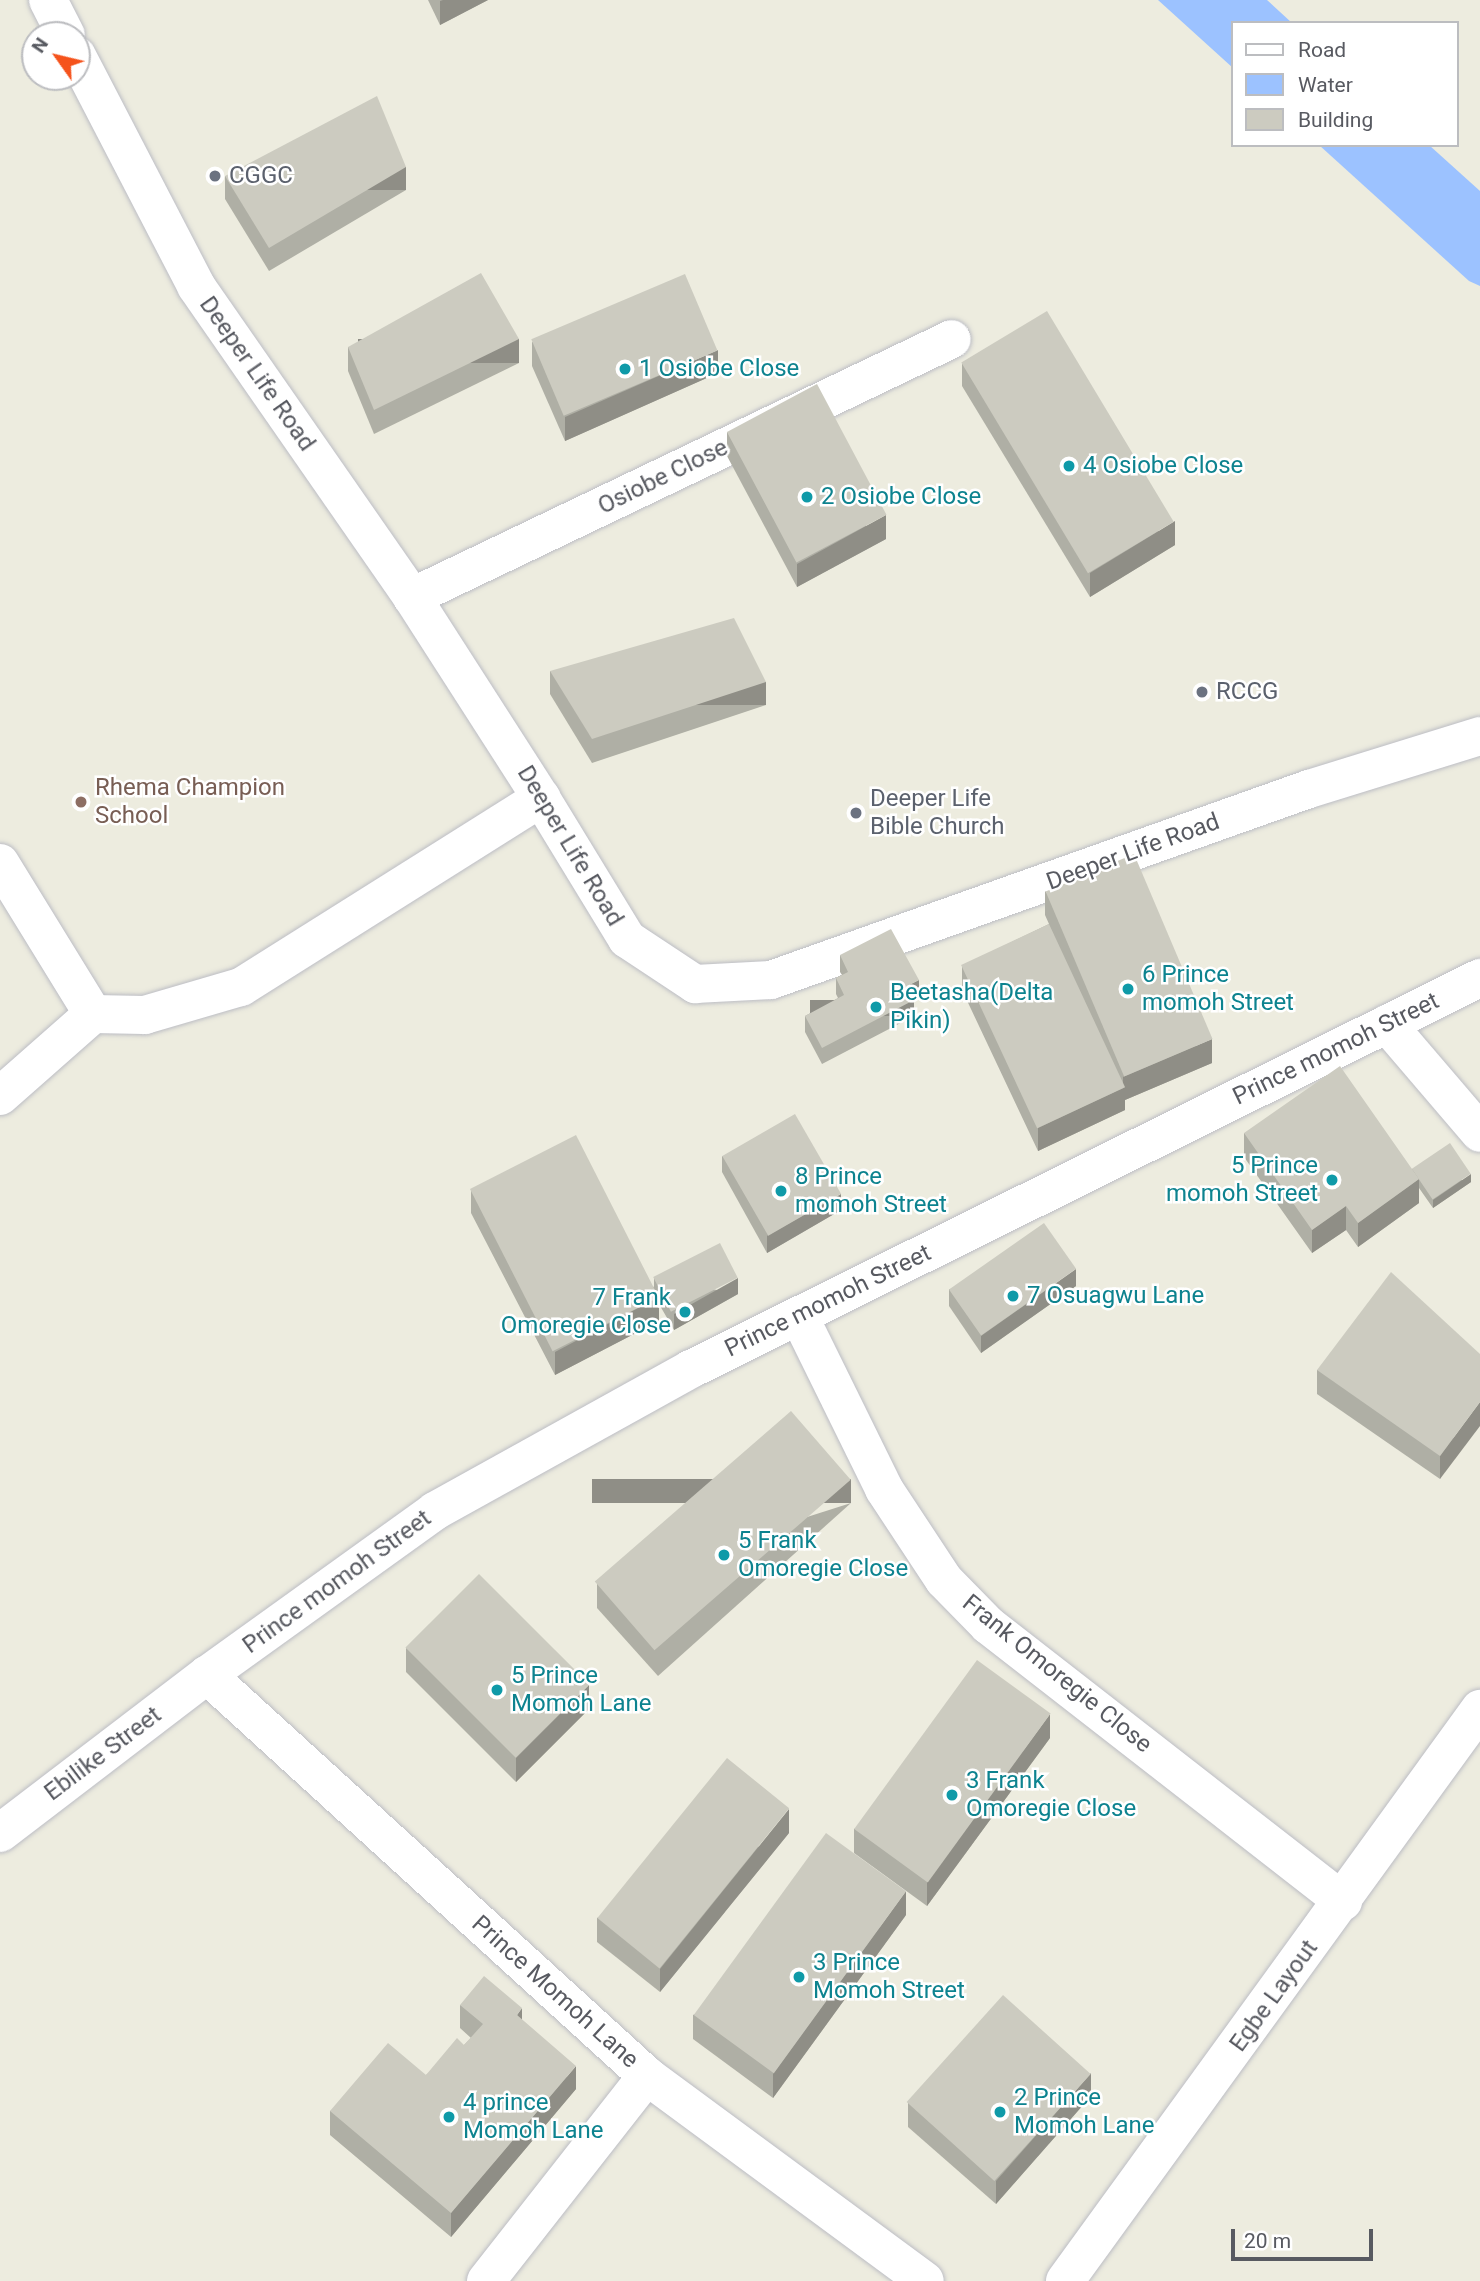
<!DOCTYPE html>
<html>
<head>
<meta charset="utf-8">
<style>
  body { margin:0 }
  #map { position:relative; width:1480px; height:2281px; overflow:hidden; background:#edecdf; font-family:Roboto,sans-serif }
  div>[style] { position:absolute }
  .water>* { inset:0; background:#9cc2ff }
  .roads { filter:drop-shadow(0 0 2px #bcbdc4) drop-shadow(0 0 2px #bcbdc4) }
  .minor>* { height:38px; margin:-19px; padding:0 19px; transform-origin:19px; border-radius:19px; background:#fff }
  .wall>* { inset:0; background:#afafa5 }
  .shaded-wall>* { inset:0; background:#8f8e86; transform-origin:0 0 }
  .building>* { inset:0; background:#cccbc0; transform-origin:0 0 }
  .dots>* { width:19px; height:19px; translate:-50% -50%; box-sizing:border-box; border:4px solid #fff; border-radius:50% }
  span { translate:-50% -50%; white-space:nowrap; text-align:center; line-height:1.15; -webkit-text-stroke:5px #fff; paint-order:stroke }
  .worship-label { font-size:24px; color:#5b616d }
  .left { translate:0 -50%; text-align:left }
  .culture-label { font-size:24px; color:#0d838f }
  .right { translate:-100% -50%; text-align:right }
  .street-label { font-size:24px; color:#585a61 }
  .education-label { font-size:24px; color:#785e54 }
  .legend { position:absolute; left:1231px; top:21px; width:228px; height:126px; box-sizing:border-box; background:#fff; border:2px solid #bcbdc0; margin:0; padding:9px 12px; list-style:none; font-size:21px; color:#585a61 }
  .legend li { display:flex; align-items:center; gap:14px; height:35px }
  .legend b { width:35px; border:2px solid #bcbdc0 }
  .north { position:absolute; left:21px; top:21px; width:70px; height:70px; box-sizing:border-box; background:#fff; border:2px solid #bcbdc0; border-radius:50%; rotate:304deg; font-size:19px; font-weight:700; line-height:28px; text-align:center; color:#585a61 }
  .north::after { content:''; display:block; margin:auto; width:24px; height:32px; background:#f5531c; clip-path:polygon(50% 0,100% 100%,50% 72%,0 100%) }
  .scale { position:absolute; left:1231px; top:2229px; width:142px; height:32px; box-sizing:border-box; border:4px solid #585a61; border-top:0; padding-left:9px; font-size:21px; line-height:24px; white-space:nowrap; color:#585a61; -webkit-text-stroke:5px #fff; paint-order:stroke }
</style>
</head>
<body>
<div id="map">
  <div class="water">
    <i style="clip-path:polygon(1158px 0,1267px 0,1292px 23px,1233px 23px,1233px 68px)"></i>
    <i style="clip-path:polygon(1319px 145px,1429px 145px,1480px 191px,1480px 286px,1469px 281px)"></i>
  </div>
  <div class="roads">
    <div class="minor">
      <i style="left:48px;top:0;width:39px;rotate:63deg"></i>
      <i style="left:77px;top:56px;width:259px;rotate:62.6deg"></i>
      <i style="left:196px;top:286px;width:379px;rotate:55.2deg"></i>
      <i style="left:412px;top:597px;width:239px;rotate:57.3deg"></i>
      <i style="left:541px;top:798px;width:165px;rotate:58.6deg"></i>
      <i style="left:627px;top:939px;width:82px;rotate:33.5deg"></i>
      <i style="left:695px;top:984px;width:76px;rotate:-3deg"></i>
      <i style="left:771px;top:980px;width:571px;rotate:-19.55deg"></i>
      <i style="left:1309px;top:789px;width:179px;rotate:-17.2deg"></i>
      <i style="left:412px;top:597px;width:598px;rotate:-25.54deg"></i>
      <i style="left:0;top:863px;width:177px;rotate:58.4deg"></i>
      <i style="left:1387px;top:1024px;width:143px;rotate:49.5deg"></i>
      <i style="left:0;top:1096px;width:124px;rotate:-41.4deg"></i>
      <i style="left:93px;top:1014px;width:52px;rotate:1.1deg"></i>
      <i style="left:145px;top:1015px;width:100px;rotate:-16.3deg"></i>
      <i style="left:241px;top:987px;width:355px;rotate:-32.2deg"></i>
      <i style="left:799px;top:1316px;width:193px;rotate:63.8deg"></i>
      <i style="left:884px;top:1489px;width:109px;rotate:56.6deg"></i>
      <i style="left:944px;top:1580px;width:63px;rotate:45.6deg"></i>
      <i style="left:988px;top:1625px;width:450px;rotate:37.9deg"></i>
      <i style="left:207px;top:1675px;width:595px;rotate:42.34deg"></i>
      <i style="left:647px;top:2076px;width:345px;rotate:36.4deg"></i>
      <i style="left:0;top:1833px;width:260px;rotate:-37.4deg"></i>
      <i style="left:207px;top:1675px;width:281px;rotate:-35.7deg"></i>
      <i style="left:435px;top:1511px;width:293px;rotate:-29deg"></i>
      <i style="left:691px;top:1369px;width:881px;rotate:-26.36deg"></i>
      <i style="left:486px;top:2281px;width:261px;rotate:-51.9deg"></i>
      <i style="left:1065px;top:2281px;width:707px;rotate:-54.04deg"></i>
    </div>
  </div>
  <div class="wall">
    <i style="clip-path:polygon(428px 0,488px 0,440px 25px)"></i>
    <i style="clip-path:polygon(225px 176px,406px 190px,269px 271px,225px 199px)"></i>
    <i style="clip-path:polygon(532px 342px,718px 373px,565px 441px,532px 366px)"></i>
    <i style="clip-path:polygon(348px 347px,519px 363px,374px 434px,348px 371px)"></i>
    <i style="clip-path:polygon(962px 363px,1175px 545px,1090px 597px,962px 386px)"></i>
    <i style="clip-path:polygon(727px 432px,886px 539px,797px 587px,727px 456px)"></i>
    <i style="clip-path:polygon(550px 671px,766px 705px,592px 763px,550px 694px)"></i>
    <i style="clip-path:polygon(1045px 891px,1212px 1063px,1125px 1100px,1125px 1110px,1038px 1151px,962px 990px,962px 966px,1049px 924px,1045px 915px)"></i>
    <i style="clip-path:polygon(840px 955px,919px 996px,914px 999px,914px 1016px,822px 1064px,805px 1032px,805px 1016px,838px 998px,836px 994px,836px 978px,842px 975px,840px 972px)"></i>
    <i style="clip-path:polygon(1244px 1133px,1412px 1169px,1471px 1182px,1433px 1208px,1419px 1188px,1419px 1203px,1358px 1247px,1346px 1230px,1312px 1253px,1244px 1157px)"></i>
    <i style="clip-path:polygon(722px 1156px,841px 1210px,767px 1253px,722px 1172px)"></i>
    <i style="clip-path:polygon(471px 1190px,654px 1287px,654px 1278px,738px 1294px,674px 1330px,659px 1304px,659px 1321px,555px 1375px,471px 1213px)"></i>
    <i style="clip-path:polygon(1076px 1286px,981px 1353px,949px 1306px,949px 1289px)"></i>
    <i style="clip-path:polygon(1480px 1354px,1440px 1479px,1317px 1394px,1317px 1370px)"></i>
    <i style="clip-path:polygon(851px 1503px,658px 1676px,597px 1608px,597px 1584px)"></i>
    <i style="clip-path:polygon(406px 1648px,589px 1709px,516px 1782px,406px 1672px)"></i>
    <i style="clip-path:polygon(1050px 1738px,927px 1906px,854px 1853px,854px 1829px)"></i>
    <i style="clip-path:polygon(789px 1833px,660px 1992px,597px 1942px,597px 1918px)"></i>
    <i style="clip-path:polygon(906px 1915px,773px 2098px,693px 2039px,693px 2015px)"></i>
    <i style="clip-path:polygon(460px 2005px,522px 2020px,576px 2089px,451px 2237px,330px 2135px,330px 2111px,426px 2075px,464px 2045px,471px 2038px,460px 2028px)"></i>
    <i style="clip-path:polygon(1091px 2096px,996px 2204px,908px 2127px,908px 2103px)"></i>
  </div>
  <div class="shaded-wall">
    <i style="clip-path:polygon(443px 0,488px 0,440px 25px,440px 1px)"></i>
    <i style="left:406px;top:167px;width:23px;height:159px;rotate:90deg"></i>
    <i style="left:519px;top:339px;width:24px;height:161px;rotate:90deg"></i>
    <i style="clip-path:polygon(718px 350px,718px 373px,565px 441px,565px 417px)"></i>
    <i style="clip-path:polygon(886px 515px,886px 539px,797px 587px,797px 564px)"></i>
    <i style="clip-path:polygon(1175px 521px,1175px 545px,1090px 597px,1090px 573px)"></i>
    <i style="left:766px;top:682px;width:23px;height:183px;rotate:90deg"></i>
    <i style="clip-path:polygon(919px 980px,919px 996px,907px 1003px,907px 986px)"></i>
    <i style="left:914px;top:1000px;width:16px;height:104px;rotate:90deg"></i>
    <i style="clip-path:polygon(1212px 1039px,1212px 1063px,1125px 1100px,1125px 1110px,1038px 1151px,1038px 1128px,1123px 1088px,1123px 1077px)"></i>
    <i style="clip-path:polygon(1471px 1174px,1471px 1182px,1433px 1208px,1433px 1200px)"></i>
    <i style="clip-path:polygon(1419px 1179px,1419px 1203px,1358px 1247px,1358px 1223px)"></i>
    <i style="clip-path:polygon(841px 1194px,841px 1210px,767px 1253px,767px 1236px)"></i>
    <i style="clip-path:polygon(1346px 1206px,1346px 1230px,1312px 1253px,1312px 1230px)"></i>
    <i style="clip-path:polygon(1076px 1269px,1076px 1286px,981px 1353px,981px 1336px)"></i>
    <i style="clip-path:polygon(738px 1278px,738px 1294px,674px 1330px,674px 1314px)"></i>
    <i style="clip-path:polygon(659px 1297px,659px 1321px,555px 1375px,555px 1352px)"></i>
    <i style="clip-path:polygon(1480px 1402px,1480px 1426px,1440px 1479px,1440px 1456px)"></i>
    <i style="left:851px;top:1479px;width:24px;height:259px;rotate:90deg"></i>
    <i style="clip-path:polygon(589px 1685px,589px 1709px,516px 1782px,516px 1758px)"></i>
    <i style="clip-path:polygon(1050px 1714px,1050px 1738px,927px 1906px,927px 1882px)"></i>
    <i style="clip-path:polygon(789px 1809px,789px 1833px,660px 1992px,660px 1969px)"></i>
    <i style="clip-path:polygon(906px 1891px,906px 1915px,773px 2098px,773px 2074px)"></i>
    <i style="clip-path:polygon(522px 2008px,522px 2032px,517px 2015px)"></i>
    <i style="clip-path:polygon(576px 2066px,576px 2089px,451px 2237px,451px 2213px)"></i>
    <i style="clip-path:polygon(1091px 2073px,1091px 2096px,996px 2204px,996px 2181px)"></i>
  </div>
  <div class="building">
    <i style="clip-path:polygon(377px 96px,406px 167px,269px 248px,225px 176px)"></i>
    <i style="clip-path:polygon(481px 273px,519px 339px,374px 410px,348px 347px)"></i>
    <i style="left:685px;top:274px;width:83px;height:167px;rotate:67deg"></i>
    <i style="left:1047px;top:311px;width:246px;height:100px;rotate:59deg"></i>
    <i style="left:817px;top:384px;width:148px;height:102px;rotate:62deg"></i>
    <i style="clip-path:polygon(734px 618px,766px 682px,592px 739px,550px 671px)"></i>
    <i style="left:1134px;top:854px;width:201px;height:96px;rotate:67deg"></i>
    <i style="left:1049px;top:924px;width:180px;height:97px;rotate:65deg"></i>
    <i style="clip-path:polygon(891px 929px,919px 980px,907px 986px,914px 1000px,822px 1048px,805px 1016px,844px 995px,836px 978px,848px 972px,840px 955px)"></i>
    <i style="clip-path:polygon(1340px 1066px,1419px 1179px,1358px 1223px,1346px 1206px,1312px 1230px,1244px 1133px)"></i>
    <i style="left:795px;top:1114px;width:92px;height:84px;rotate:60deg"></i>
    <i style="left:576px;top:1135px;width:182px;height:119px;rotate:63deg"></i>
    <i style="left:1450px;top:1143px;width:37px;height:46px;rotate:56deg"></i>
    <i style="left:1044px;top:1223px;width:56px;height:116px;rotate:55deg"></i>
    <i style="left:720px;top:1243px;width:39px;height:75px;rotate:63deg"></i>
    <i style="clip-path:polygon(1391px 1272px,1480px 1354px,1480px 1402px,1440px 1456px,1317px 1370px)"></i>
    <i style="left:791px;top:1411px;width:91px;height:260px;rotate:49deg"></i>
    <i style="left:479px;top:1574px;width:156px;height:104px;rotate:45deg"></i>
    <i style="left:977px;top:1660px;width:91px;height:209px;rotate:36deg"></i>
    <i style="left:727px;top:1758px;width:80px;height:206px;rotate:39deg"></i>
    <i style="left:826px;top:1833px;width:99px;height:225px;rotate:36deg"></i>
    <i style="clip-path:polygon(484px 1976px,522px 2008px,517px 2015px,576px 2066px,451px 2213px,330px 2111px,388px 2043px,426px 2075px,457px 2038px,464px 2045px,483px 2024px,460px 2005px)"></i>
    <i style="left:1003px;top:1995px;width:118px;height:144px;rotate:42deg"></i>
  </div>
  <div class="dots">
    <i style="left:215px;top:176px;background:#6b7280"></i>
    <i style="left:625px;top:369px;background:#0f9aa8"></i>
    <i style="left:1069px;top:466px;background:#0f9aa8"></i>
    <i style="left:807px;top:497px;background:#0f9aa8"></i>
    <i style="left:1202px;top:692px;background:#6b7280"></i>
    <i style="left:81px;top:802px;background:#8d6e63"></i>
    <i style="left:856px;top:813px;background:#6b7280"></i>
    <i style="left:1128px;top:989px;background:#0f9aa8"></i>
    <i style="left:876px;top:1007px;background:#0f9aa8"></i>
    <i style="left:1332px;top:1180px;background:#0f9aa8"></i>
    <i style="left:781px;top:1191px;background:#0f9aa8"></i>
    <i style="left:1013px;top:1296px;background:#0f9aa8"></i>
    <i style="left:685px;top:1312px;background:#0f9aa8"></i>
    <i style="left:724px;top:1555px;background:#0f9aa8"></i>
    <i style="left:497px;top:1690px;background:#0f9aa8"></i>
    <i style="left:952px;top:1795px;background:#0f9aa8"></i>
    <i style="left:799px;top:1977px;background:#0f9aa8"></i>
    <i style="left:1000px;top:2112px;background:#0f9aa8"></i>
    <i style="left:449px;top:2117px;background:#0f9aa8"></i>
  </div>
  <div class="worship-label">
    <span class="left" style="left:229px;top:176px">CGGC</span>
    <span class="left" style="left:1216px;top:692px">RCCG</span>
    <span class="left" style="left:870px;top:813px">Deeper Life<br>Bible Church</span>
  </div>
  <div class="culture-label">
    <span class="left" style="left:639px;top:369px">1 Osiobe Close</span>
    <span class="left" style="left:1083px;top:466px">4 Osiobe Close</span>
    <span class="left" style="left:821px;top:497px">2 Osiobe Close</span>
    <span class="left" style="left:1142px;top:989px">6 Prince<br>momoh Street</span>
    <span class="left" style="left:890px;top:1007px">Beetasha(Delta<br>Pikin)</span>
    <span class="right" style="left:1318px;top:1180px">5 Prince<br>momoh Street</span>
    <span class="left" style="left:795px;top:1191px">8 Prince<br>momoh Street</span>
    <span class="left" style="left:1027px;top:1296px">7 Osuagwu Lane</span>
    <span class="right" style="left:671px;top:1312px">7 Frank<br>Omoregie Close</span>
    <span class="left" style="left:738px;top:1555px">5 Frank<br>Omoregie Close</span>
    <span class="left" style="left:511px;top:1690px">5 Prince<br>Momoh Lane</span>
    <span class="left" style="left:966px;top:1795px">3 Frank<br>Omoregie Close</span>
    <span class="left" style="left:813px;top:1977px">3 Prince<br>Momoh Street</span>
    <span class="left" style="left:1014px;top:2112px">2 Prince<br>Momoh Lane</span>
    <span class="left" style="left:463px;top:2117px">4 prince<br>Momoh Lane</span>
  </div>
  <div class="street-label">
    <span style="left:257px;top:374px;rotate:55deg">Deeper Life Road</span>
    <span style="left:663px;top:477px;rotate:-26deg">Osiobe Close</span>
    <span style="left:570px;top:846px;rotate:59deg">Deeper Life Road</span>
    <span style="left:1133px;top:852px;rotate:-20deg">Deeper Life Road</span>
    <span style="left:1336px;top:1049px;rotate:-26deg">Prince momoh Street</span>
    <span style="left:828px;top:1301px;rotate:-26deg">Prince momoh Street</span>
    <span style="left:337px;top:1582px;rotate:-36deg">Prince momoh Street</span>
    <span style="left:1057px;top:1674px;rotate:39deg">Frank Omoregie Close</span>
    <span style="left:103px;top:1754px;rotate:-37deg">Ebilike Street</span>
    <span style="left:555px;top:1992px;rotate:42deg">Prince Momoh Lane</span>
    <span style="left:1274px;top:1996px;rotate:-54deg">Egbe Layout</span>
  </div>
  <div class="education-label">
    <span class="left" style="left:95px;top:802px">Rhema Champion<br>School</span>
  </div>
  <ul class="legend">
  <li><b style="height:9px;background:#fff"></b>Road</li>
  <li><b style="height:19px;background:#9cc2ff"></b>Water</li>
  <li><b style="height:19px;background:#cccbc0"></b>Building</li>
  </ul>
  <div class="north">N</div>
  <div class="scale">20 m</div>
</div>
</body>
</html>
